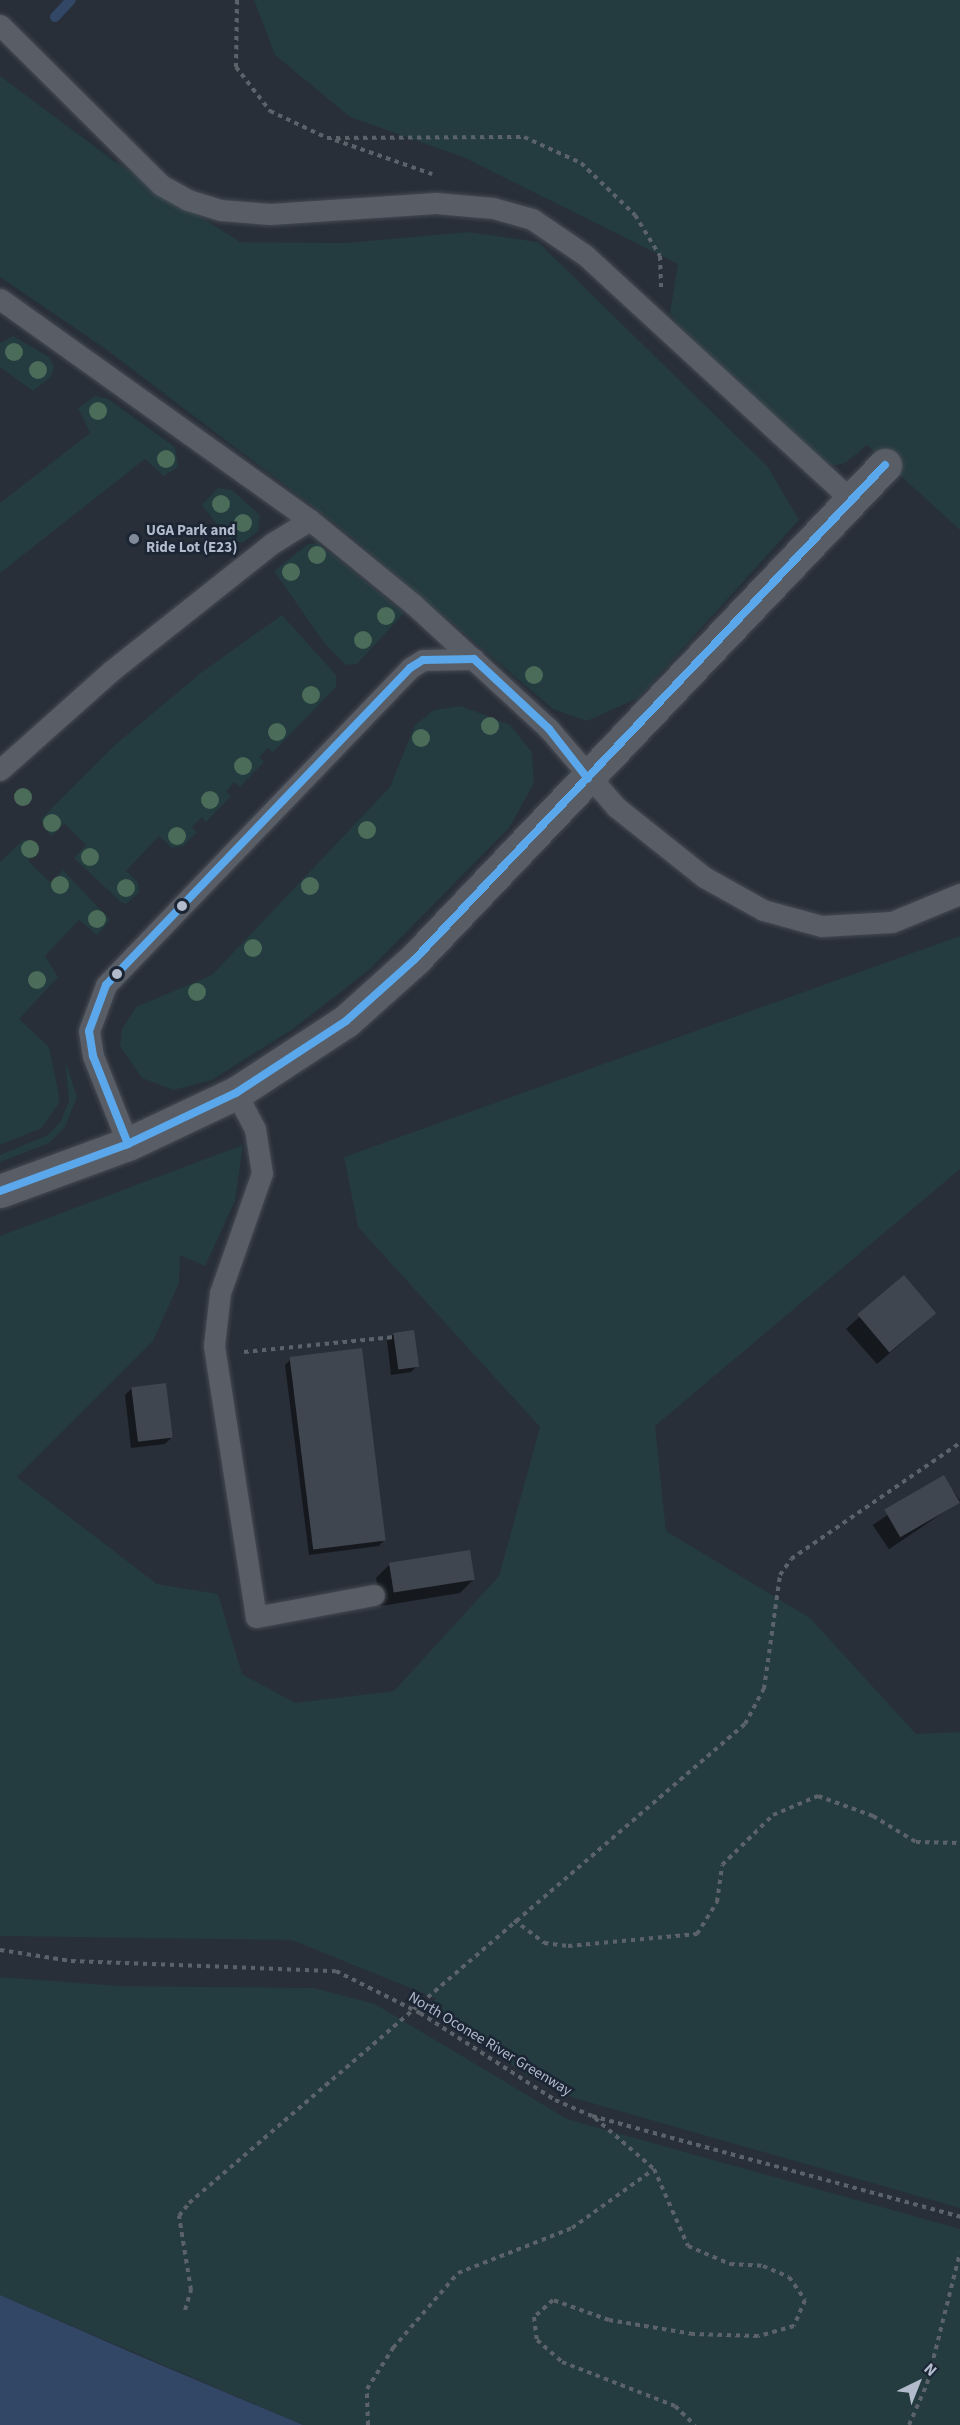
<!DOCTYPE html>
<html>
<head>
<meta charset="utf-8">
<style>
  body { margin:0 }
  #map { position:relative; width:960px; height:2425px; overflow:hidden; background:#282f39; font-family:"Source Sans 3",sans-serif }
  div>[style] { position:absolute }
  .green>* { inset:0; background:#243b40 }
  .water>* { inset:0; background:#324765 }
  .shadow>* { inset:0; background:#0007; transform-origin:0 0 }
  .stream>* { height:10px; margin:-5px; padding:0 5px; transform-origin:5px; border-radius:5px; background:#324765 }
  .building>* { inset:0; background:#40464f; transform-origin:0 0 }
  .path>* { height:4px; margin-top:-2px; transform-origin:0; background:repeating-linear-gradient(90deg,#5c626a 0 4.5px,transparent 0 9px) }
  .roads { filter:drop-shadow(0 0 2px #454a52) drop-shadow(0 0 2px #454a52) }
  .lane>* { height:21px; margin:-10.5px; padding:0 10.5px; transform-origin:10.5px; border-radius:10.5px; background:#585d66 }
  .street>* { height:33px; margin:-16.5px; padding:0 16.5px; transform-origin:16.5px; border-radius:16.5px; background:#585d66 }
  .bus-1>* { height:8px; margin:-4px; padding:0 4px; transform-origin:4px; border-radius:4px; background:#5aa8eb }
  .trees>* { width:18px; height:18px; margin:-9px; border-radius:50%; background:#4a6c59 }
  .dots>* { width:16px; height:16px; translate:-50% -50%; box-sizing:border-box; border:3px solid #1b2534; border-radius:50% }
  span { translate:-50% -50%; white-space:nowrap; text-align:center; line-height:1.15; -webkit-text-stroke:5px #1b2534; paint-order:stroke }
  .poi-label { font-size:15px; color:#b1bbcb; font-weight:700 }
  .left { translate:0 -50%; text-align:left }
  .street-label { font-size:15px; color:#b1bbcb }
  .north { position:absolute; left:888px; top:2353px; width:60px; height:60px; -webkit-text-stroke:4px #1b2534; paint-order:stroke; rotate:43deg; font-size:16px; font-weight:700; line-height:24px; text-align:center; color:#b1bbcb }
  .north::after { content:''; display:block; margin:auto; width:21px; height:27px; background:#b1bbcb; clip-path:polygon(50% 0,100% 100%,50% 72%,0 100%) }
</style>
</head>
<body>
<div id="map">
  <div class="green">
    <i style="clip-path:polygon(254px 0,960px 0,960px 530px,867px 445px,845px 463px,832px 466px,818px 459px,678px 324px,670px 313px,678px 264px,463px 157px,350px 117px,275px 55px)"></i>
    <i style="clip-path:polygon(0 76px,114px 161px,240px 242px,345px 243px,468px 232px,538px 242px,768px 467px,799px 520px,638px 698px,587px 721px,553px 709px,336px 524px,103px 347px,0 277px)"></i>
    <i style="clip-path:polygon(13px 336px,49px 357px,54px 367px,51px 377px,33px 391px,0 367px,0 343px)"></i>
    <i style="clip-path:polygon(95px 396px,108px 399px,175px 447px,178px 467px,164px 476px,145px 459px,0 573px,0 503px,90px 433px,78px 408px)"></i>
    <i style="clip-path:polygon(218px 488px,232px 490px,260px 515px,258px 531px,242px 543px,228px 538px,202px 505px)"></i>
    <i style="clip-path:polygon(318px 543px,404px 613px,357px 664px,346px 665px,325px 644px,274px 571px,308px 544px)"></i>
    <i style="clip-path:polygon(282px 615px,336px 675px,336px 687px,273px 752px,268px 748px,259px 757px,264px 762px,240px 787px,234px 782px,226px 792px,231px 796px,206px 822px,202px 817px,192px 827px,197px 832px,183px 846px,172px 848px,159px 836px,126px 871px,138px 882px,139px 893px,126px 904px,121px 902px,74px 858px,86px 845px,64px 823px,51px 837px,41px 819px,116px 744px,202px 672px)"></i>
    <i style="clip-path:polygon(461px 706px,510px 725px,532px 752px,534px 783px,509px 828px,369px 970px,293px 1029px,212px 1080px,173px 1090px,142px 1078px,120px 1046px,122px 1029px,136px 1007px,212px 975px,390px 787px,415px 725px,434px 710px)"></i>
    <i style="clip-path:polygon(24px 839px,40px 849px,28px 861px,51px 883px,63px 870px,110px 920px,97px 935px,79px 920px,45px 956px,58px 977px,19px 1019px,49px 1047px,60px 1101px,42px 1128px,0 1145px,0 862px)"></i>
    <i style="clip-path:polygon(960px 936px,960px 1169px,655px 1426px,666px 1531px,810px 1618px,916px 1734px,960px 1732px,960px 2208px,574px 2098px,527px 2075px,423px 2005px,437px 1999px,292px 1940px,0 1936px,0 1236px,243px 1145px,235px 1201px,205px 1266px,180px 1255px,179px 1283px,153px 1341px,17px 1477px,157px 1584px,218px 1594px,242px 1674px,295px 1703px,394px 1691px,499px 1576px,540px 1427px,358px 1227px,344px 1157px)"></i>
    <i style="clip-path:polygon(65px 1060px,77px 1097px,65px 1127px,49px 1143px,0 1162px,0 1155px,48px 1135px,61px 1121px,69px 1101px)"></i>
    <i style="clip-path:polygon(0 1977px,120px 1986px,314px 1988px,375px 2004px,567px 2119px,960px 2229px,960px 2425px,303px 2425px,0 2295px)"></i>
  </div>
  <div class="water">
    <i style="clip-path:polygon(0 2295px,135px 2354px,303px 2425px,0 2425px)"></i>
  </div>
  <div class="shadow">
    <i style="clip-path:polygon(904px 1277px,921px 1326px,877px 1364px,846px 1329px)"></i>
    <i style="clip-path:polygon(394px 1334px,417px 1366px,411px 1372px,391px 1375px,387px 1340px)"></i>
    <i style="clip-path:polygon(291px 1359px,385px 1539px,379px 1546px,309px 1555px,285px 1365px)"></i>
    <i style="clip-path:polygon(132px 1388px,171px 1438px,165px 1444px,131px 1448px,125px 1395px)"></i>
    <i style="left:944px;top:1477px;width:29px;height:86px;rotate:56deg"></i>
    <i style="clip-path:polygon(389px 1565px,473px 1580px,460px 1593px,381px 1606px,376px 1578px)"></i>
  </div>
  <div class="stream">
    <i style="left:55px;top:17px;width:23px;rotate:-47deg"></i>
  </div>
  <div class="building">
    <i style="left:904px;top:1275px;width:50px;height:61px;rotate:50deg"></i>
    <i style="left:414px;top:1330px;width:37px;height:21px;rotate:82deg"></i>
    <i style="left:362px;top:1348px;width:194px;height:73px;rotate:83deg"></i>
    <i style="left:166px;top:1383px;width:55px;height:35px;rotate:83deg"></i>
    <i style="left:944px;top:1475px;width:32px;height:69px;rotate:60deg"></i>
    <i style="left:470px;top:1550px;width:30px;height:82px;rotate:81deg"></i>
  </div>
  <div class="path">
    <i style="left:237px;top:0;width:67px;rotate:90.9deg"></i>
    <i style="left:236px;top:67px;width:56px;rotate:52.3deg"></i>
    <i style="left:270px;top:111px;width:63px;rotate:25.3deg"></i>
    <i style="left:327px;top:138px;width:197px;rotate:-0.3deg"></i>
    <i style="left:524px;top:137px;width:63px;rotate:24.5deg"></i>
    <i style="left:581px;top:163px;width:75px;rotate:43.9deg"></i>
    <i style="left:635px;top:215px;width:48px;rotate:58.6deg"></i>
    <i style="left:660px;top:256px;width:31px;rotate:88deg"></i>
    <i style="left:335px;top:140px;width:103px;rotate:19.3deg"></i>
    <i style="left:244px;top:1352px;width:151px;rotate:-5.7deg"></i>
    <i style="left:514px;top:1920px;width:38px;rotate:37deg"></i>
    <i style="left:544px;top:1943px;width:24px;rotate:7deg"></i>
    <i style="left:568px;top:1946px;width:130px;rotate:-5.3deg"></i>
    <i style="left:697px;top:1934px;width:38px;rotate:-58deg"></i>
    <i style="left:717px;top:1902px;width:37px;rotate:-82deg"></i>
    <i style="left:722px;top:1865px;width:71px;rotate:-44.4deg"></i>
    <i style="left:773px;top:1815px;width:49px;rotate:-22.9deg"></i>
    <i style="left:818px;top:1796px;width:59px;rotate:20deg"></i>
    <i style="left:873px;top:1816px;width:50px;rotate:31.2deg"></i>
    <i style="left:916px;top:1842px;width:44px;rotate:1.3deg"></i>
    <i style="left:0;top:1950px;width:72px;rotate:8.8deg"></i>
    <i style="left:71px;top:1961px;width:265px;rotate:2.2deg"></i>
    <i style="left:336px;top:1971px;width:94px;rotate:26.6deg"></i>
    <i style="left:420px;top:2013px;width:161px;rotate:32.8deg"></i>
    <i style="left:555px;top:2100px;width:40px;rotate:23.4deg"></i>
    <i style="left:592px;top:2116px;width:382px;rotate:15.3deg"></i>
    <i style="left:595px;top:2118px;width:78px;rotate:40.8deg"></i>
    <i style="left:654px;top:2169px;width:84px;rotate:66.2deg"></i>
    <i style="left:688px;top:2246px;width:46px;rotate:23.2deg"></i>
    <i style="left:730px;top:2264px;width:33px;rotate:3deg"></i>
    <i style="left:763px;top:2266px;width:28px;rotate:23deg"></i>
    <i style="left:789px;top:2277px;width:28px;rotate:55deg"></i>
    <i style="left:805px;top:2300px;width:28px;rotate:113deg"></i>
    <i style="left:794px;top:2326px;width:37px;rotate:164deg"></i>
    <i style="left:758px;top:2336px;width:65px;rotate:-178.2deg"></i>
    <i style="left:693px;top:2334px;width:85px;rotate:-170.5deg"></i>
    <i style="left:609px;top:2320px;width:59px;rotate:-160.3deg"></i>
    <i style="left:553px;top:2300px;width:25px;rotate:138deg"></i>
    <i style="left:534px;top:2317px;width:23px;rotate:83deg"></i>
    <i style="left:537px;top:2340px;width:33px;rotate:41deg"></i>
    <i style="left:562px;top:2362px;width:121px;rotate:21.3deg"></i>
    <i style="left:675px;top:2406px;width:28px;rotate:44deg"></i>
    <i style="left:185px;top:2310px;width:21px;rotate:-73deg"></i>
    <i style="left:191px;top:2290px;width:75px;rotate:-99.2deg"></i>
    <i style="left:179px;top:2216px;width:16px;rotate:-52deg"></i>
    <i style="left:189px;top:2203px;width:734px;rotate:-40.75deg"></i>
    <i style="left:745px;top:1724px;width:40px;rotate:-62deg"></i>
    <i style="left:764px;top:1689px;width:115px;rotate:-82deg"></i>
    <i style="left:780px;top:1575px;width:19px;rotate:-55deg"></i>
    <i style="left:791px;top:1559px;width:205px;rotate:-34.5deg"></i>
    <i style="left:368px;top:2425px;width:36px;rotate:-92deg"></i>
    <i style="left:367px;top:2389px;width:49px;rotate:-57.6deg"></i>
    <i style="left:393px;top:2348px;width:99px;rotate:-49.1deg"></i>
    <i style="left:458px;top:2273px;width:123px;rotate:-21.5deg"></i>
    <i style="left:572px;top:2228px;width:101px;rotate:-35.7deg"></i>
    <i style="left:909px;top:2425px;width:45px;rotate:-66.3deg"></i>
    <i style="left:927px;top:2384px;width:135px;rotate:-75.9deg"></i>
  </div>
  <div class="roads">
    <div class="lane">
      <i style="left:0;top:25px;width:227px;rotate:44.8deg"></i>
      <i style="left:161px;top:185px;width:31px;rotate:29deg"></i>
      <i style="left:188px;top:200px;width:34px;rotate:17deg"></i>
      <i style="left:221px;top:210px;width:49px;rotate:4.7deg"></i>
      <i style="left:270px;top:214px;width:166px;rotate:-3.8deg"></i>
      <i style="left:436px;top:203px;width:57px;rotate:5deg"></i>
      <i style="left:493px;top:208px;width:41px;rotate:15.8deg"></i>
      <i style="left:532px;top:219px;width:64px;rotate:34.2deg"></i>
      <i style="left:585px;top:255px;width:362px;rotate:42.6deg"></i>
      <i style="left:0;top:299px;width:381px;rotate:35.5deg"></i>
      <i style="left:310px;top:520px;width:133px;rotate:39.2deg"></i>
      <i style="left:413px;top:604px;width:185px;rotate:42.6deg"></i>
      <i style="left:549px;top:729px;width:103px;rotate:49.3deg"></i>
      <i style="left:616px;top:807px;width:112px;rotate:38.5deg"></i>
      <i style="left:704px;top:877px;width:68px;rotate:29.2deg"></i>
      <i style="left:763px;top:910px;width:60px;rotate:15.4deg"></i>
      <i style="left:821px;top:926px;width:71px;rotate:-3.2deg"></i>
      <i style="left:892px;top:922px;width:74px;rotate:-22.4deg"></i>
      <i style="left:0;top:770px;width:149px;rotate:-41.7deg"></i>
      <i style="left:111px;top:671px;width:204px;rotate:-38.4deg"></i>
      <i style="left:271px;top:544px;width:46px;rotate:-31.6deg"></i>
      <i style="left:236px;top:1093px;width:41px;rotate:62.2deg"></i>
      <i style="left:255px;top:1129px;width:45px;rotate:81deg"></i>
      <i style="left:262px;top:1173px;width:127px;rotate:109.3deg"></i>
      <i style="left:220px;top:1293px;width:53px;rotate:96.5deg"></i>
      <i style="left:214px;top:1346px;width:274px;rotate:81.2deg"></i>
      <i style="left:256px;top:1617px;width:120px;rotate:-10.6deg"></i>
      <i style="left:128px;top:1144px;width:95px;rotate:-111.7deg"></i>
      <i style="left:93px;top:1056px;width:25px;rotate:-99deg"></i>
      <i style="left:89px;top:1031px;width:49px;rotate:-69.7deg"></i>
      <i style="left:106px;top:985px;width:439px;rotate:-46.2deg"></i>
      <i style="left:410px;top:668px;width:15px;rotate:-32deg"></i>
      <i style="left:423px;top:660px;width:51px;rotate:-1.1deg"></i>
    </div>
    <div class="street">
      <i style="left:0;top:1191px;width:136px;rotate:-20.2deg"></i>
      <i style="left:128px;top:1144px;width:119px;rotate:-25.3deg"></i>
      <i style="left:236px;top:1093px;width:131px;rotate:-33.2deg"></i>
      <i style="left:346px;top:1021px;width:93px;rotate:-41.9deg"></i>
      <i style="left:415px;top:959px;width:682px;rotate:-46.43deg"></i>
    </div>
  </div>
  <div class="bus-1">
    <i style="left:128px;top:1144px;width:95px;rotate:-111.7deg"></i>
    <i style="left:93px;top:1056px;width:25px;rotate:-99deg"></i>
    <i style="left:89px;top:1031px;width:49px;rotate:-69.7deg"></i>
    <i style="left:106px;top:985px;width:439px;rotate:-46.2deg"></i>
    <i style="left:410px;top:668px;width:15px;rotate:-32deg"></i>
    <i style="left:423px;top:660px;width:51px;rotate:-1.1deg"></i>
    <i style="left:474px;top:659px;width:103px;rotate:43deg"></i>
    <i style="left:549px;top:729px;width:63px;rotate:52deg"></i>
    <i style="left:0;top:1191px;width:136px;rotate:-20.2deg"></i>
    <i style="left:128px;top:1144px;width:119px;rotate:-25.3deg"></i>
    <i style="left:236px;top:1093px;width:131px;rotate:-33.2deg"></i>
    <i style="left:346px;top:1021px;width:93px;rotate:-41.9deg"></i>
    <i style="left:415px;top:959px;width:682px;rotate:-46.43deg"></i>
  </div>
  <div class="trees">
    <i style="left:14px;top:352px"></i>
    <i style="left:38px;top:370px"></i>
    <i style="left:98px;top:411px"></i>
    <i style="left:166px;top:459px"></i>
    <i style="left:221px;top:504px"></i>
    <i style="left:243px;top:523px"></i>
    <i style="left:317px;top:555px"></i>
    <i style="left:291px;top:572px"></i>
    <i style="left:386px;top:616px"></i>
    <i style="left:363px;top:640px"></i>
    <i style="left:534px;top:675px"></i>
    <i style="left:311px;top:695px"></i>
    <i style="left:490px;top:726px"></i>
    <i style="left:277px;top:732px"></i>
    <i style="left:421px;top:738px"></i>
    <i style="left:243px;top:766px"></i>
    <i style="left:23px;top:797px"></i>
    <i style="left:210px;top:800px"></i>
    <i style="left:52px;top:823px"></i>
    <i style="left:367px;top:830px"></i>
    <i style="left:177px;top:836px"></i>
    <i style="left:30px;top:849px"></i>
    <i style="left:90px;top:857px"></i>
    <i style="left:60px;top:885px"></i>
    <i style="left:310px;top:886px"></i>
    <i style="left:126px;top:888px"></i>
    <i style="left:97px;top:919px"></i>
    <i style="left:253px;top:948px"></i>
    <i style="left:37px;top:980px"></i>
    <i style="left:197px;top:992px"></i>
  </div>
  <div class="dots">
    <i style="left:134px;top:539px;background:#818a98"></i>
    <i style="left:182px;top:906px;background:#b1bbcb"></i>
    <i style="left:117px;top:974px;background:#b1bbcb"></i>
  </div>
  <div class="poi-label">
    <span class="left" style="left:146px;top:539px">UGA Park and<br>Ride Lot (E23)</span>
  </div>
  <div class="street-label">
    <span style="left:490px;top:2044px;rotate:31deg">North Oconee River Greenway</span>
  </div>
  <div class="north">N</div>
</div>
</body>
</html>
